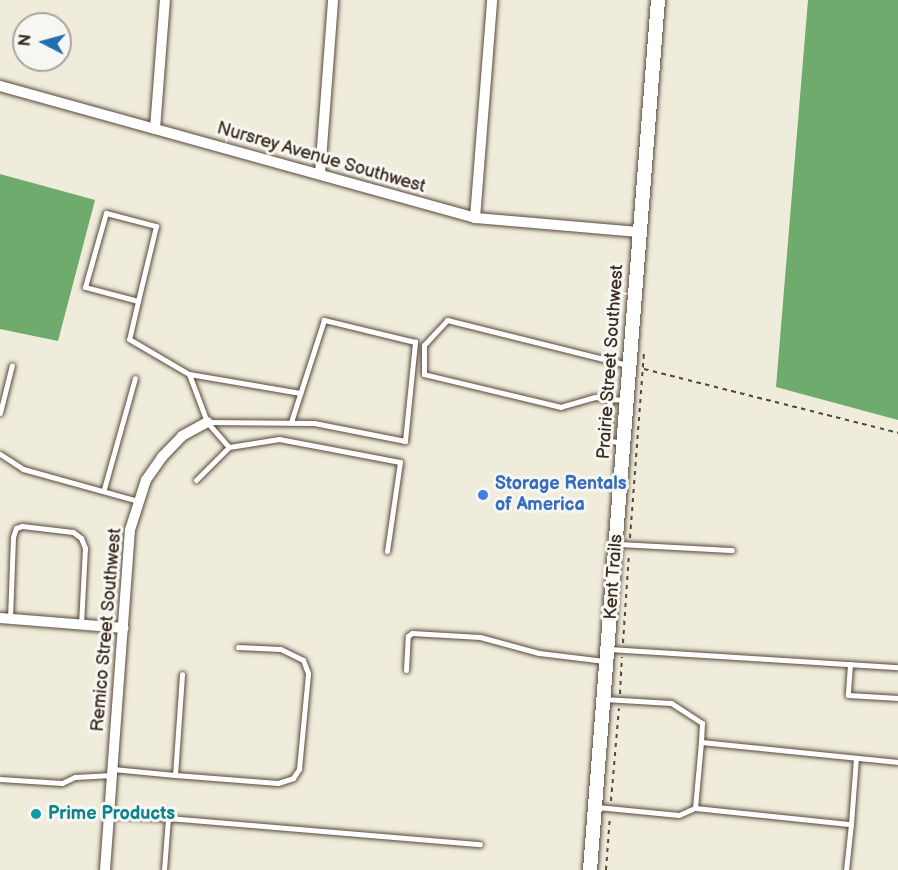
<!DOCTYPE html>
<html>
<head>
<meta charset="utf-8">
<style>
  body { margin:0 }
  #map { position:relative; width:898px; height:870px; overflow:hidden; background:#f0ecdb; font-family:"Balsamiq Sans",sans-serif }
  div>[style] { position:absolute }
  .forest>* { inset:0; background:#6eab6c }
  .path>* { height:2px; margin-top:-1px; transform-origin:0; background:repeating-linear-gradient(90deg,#56473a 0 4.5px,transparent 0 9px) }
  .roads { filter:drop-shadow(0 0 2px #56473a) drop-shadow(0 0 2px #56473a) }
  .lane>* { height:5px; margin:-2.5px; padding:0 2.5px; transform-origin:2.5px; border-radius:2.5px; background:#fff }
  .street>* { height:10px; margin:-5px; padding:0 5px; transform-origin:5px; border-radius:5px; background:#fff }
  .secondary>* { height:14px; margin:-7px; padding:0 7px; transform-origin:7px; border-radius:7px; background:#fff }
  .dots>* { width:16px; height:16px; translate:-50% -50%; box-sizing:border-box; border:3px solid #f6f6f2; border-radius:50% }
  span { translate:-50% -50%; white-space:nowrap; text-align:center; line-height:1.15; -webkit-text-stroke:6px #f6f6f2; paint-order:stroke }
  .street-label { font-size:18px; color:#3b2a1e }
  .shop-label { font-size:18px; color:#366cbe; font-weight:700 }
  .left { translate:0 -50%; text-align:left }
  .culture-label { font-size:18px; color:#0d838f; font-weight:700 }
  .north { position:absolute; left:12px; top:12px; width:60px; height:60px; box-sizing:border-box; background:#f6f6f2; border:2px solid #aba49d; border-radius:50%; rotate:276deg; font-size:16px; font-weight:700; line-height:24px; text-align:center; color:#3b2a1e }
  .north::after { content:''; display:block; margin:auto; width:21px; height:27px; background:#1f6fb2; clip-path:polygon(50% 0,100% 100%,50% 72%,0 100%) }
</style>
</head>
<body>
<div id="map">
  <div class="forest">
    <i style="clip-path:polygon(808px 0,898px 0,898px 420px,776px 387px)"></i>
    <i style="clip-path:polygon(0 174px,95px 200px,58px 341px,0 329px)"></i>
  </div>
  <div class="path">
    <i style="left:644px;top:369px;width:262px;rotate:14.1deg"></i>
    <i style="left:630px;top:538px;width:187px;rotate:-85.7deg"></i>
    <i style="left:623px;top:643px;width:90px;rotate:-86.2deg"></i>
    <i style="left:620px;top:694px;width:37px;rotate:-87deg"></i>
    <i style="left:611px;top:801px;width:93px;rotate:-85.1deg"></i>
    <i style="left:606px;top:870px;width:54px;rotate:-85.8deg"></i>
  </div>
  <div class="roads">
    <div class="lane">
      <i style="left:138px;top:301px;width:55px;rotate:-165.2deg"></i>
      <i style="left:85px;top:287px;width:77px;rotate:-74.2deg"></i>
      <i style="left:106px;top:213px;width:52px;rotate:14.6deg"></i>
      <i style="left:156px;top:226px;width:77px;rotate:103.5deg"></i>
      <i style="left:138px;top:301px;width:39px;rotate:103deg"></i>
      <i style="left:129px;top:339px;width:69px;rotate:30.3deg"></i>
      <i style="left:189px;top:374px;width:113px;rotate:9.7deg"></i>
      <i style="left:189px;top:374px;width:51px;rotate:69.4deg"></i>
      <i style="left:207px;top:422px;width:33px;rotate:49deg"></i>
      <i style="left:610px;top:399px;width:15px;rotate:-172deg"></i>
      <i style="left:595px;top:397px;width:35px;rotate:164deg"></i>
      <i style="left:561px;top:407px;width:141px;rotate:-166.5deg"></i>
      <i style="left:424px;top:374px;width:29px;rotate:-90deg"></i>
      <i style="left:424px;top:345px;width:34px;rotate:-47deg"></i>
      <i style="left:447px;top:320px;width:187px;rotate:14deg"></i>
      <i style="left:0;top:413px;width:49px;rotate:-76deg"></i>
      <i style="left:207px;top:422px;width:107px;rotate:0.5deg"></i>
      <i style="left:314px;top:423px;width:93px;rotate:11.2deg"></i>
      <i style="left:405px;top:441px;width:100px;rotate:-84.2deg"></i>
      <i style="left:415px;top:342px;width:94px;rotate:-166.4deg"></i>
      <i style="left:324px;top:320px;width:107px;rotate:107.9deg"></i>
      <i style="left:621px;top:442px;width:13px;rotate:-176deg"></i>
      <i style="left:608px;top:441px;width:42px;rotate:-87.3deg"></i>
      <i style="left:610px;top:399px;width:16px;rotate:4deg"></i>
      <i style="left:0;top:454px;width:27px;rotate:33deg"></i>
      <i style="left:23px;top:469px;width:119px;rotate:15.5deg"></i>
      <i style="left:196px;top:480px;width:47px;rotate:-45deg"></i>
      <i style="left:229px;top:447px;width:51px;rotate:-9.1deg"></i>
      <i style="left:279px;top:439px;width:123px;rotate:10.8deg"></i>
      <i style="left:400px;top:462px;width:90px;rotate:98.3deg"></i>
      <i style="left:104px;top:489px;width:115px;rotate:-74.4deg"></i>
      <i style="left:617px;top:544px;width:115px;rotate:3deg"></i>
      <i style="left:10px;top:619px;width:82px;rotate:-87.9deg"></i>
      <i style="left:13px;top:537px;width:9px;rotate:-72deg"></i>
      <i style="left:16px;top:528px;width:6px;rotate:-18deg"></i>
      <i style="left:22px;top:526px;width:51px;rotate:6.7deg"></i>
      <i style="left:73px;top:532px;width:10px;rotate:37deg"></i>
      <i style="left:81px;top:538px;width:11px;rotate:68deg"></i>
      <i style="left:85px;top:548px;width:77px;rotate:93deg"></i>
      <i style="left:609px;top:649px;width:290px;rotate:3.6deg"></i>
      <i style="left:850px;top:664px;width:31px;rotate:94deg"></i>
      <i style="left:848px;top:695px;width:50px;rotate:3.4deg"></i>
      <i style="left:406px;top:670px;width:34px;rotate:-87deg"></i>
      <i style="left:408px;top:636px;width:5px;rotate:-37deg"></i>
      <i style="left:412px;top:633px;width:68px;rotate:3.4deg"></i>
      <i style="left:480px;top:637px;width:61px;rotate:15.2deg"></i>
      <i style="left:539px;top:653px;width:66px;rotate:6.9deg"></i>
      <i style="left:701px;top:742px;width:198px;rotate:5.8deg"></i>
      <i style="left:113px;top:769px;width:62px;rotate:5.5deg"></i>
      <i style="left:175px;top:775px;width:101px;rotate:-86deg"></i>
      <i style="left:175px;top:775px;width:103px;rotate:4.4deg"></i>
      <i style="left:278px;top:783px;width:16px;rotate:-18deg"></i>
      <i style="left:293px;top:778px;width:11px;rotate:-56deg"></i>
      <i style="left:299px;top:769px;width:96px;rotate:-84.6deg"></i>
      <i style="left:308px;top:673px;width:14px;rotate:-111deg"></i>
      <i style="left:303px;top:660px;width:25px;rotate:-154deg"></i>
      <i style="left:280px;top:649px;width:42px;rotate:-177.3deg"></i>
      <i style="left:0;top:779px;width:62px;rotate:3.7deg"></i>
      <i style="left:62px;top:783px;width:14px;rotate:-25deg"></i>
      <i style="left:75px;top:777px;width:37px;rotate:-3deg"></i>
      <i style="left:597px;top:807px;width:82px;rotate:5.6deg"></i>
      <i style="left:679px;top:815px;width:17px;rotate:-24deg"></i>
      <i style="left:695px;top:808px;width:66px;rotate:-84.8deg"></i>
      <i style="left:701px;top:742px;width:19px;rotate:-87deg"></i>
      <i style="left:702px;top:723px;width:37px;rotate:-147deg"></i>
      <i style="left:671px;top:703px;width:67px;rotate:-176.6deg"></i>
      <i style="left:695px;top:808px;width:157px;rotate:5.9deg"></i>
      <i style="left:851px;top:824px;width:66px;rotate:-85.7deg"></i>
      <i style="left:109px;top:815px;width:59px;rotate:2.9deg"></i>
      <i style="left:164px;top:870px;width:52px;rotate:-85.6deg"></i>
      <i style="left:168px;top:818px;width:313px;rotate:4.8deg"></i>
      <i style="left:846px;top:870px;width:46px;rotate:-83.8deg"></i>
    </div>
    <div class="street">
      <i style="left:0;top:86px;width:493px;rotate:15.5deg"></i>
      <i style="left:475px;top:218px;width:165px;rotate:4.9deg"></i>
      <i style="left:155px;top:129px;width:129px;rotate:-85.6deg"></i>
      <i style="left:320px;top:174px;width:174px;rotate:-85.7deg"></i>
      <i style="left:475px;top:218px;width:219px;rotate:-85.5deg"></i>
      <i style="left:0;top:618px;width:124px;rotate:4.6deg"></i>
      <i style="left:105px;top:870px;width:341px;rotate:-85.8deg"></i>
      <i style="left:130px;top:530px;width:52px;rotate:-72.3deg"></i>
      <i style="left:146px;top:480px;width:28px;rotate:-55deg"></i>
      <i style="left:162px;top:457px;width:29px;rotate:-46deg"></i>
      <i style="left:182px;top:436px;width:29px;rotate:-29deg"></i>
    </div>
    <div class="secondary">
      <i style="left:590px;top:870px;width:873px;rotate:-85.53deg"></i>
    </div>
  </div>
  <div class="dots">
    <i style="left:483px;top:495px;background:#3f7fe0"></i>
    <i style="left:36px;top:814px;background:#0f9aa8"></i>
  </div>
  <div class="street-label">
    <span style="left:321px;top:158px;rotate:16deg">Nursrey Avenue Southwest</span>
    <span style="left:611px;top:362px;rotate:-86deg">Prairie Street Southwest</span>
    <span style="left:614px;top:577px;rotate:-86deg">Kent Trails</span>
    <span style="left:107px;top:630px;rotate:-85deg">Remico Street Southwest</span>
  </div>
  <div class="shop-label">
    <span class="left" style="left:495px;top:495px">Storage Rentals<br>of America</span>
  </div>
  <div class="culture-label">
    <span class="left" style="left:48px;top:814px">Prime Products</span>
  </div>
  <div class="north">N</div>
</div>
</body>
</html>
